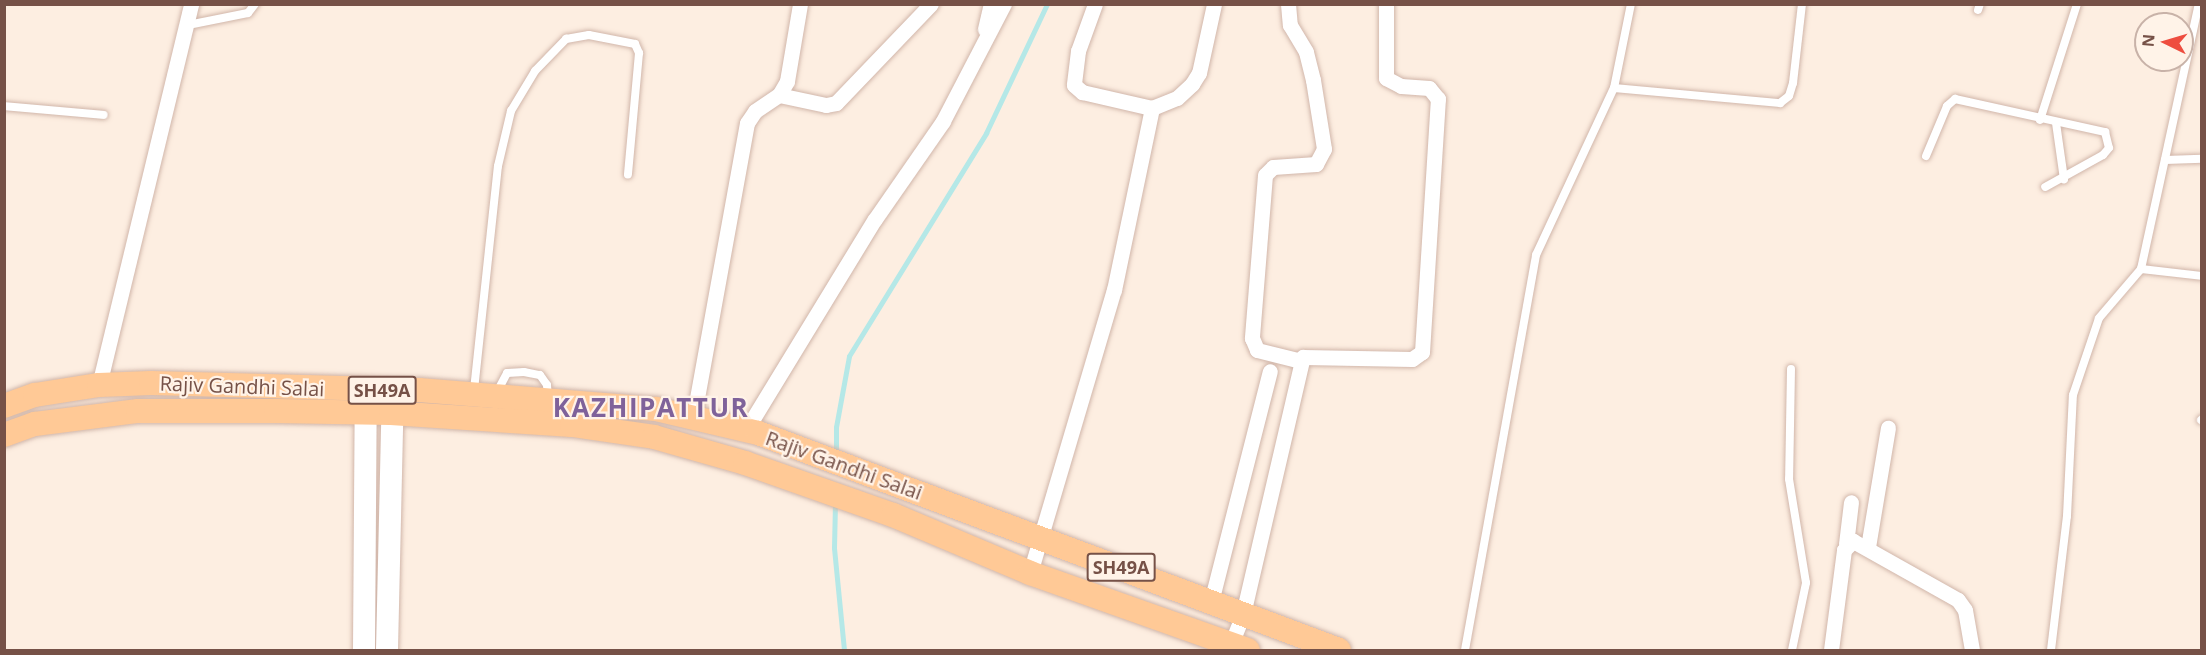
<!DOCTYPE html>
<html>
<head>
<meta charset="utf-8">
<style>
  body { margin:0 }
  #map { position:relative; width:2206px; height:655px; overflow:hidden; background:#fdeee1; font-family:"Open Sans",sans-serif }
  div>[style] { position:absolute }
  .stream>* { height:5px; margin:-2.5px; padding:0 2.5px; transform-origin:2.5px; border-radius:2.5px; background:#b5e8e7 }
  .roads { filter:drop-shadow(0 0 2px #d1b6aa) drop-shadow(0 0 2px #d1b6aa) }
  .lane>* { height:8px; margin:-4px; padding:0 4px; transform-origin:4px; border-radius:4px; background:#fff }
  .street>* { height:15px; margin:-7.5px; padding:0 7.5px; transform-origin:7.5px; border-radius:7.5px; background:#fff }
  .secondary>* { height:22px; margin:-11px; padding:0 11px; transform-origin:11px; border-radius:11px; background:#fff }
  .primary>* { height:24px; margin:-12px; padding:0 12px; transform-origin:12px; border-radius:12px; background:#ffc996 }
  span { translate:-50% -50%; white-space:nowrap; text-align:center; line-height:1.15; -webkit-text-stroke:4.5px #fff3e8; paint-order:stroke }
  .shield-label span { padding:2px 4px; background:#fff3e8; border:2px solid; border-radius:4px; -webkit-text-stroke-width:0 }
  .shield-label { font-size:18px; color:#765147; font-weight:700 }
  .street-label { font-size:20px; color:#765147 }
  .district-label { font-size:26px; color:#7f629a; font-weight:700; letter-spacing:1.5px }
  .frame { position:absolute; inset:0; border:6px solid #765147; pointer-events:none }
  .north { position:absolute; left:2134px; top:12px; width:60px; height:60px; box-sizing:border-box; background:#fff3e8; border:2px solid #c8b2a8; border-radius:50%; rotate:275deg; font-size:16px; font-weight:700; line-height:24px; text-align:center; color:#765147 }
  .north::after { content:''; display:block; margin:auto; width:21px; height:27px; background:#ee4d3f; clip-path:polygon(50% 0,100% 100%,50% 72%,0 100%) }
</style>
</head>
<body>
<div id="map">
  <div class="stream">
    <i style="left:836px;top:454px;width:27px;rotate:-90deg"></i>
    <i style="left:836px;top:427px;width:72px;rotate:-79.6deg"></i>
    <i style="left:849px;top:356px;width:262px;rotate:-58.4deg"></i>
    <i style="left:986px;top:133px;width:143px;rotate:-64.7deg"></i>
    <i style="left:835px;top:503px;width:45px;rotate:91.3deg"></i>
    <i style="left:834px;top:548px;width:102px;rotate:84.4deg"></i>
  </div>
  <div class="roads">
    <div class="lane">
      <i style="left:1978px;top:10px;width:6px;rotate:-72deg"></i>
      <i style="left:188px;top:25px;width:61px;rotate:-11.3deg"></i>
      <i style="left:248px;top:13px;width:11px;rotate:-52deg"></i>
      <i style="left:1614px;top:88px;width:167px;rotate:5.2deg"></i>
      <i style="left:1780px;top:103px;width:11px;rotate:-38deg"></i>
      <i style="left:1789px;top:96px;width:14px;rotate:-73deg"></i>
      <i style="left:1793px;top:83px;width:80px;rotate:-83.5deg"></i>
      <i style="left:4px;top:106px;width:100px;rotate:5.1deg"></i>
      <i style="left:2040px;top:120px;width:122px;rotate:-72.3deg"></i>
      <i style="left:2056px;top:123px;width:57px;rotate:81.9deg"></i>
      <i style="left:1926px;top:156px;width:54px;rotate:-67.2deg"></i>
      <i style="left:1947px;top:106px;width:11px;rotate:-41deg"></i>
      <i style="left:1955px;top:99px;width:154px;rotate:12.4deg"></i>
      <i style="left:2105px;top:132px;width:16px;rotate:76deg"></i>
      <i style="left:2109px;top:148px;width:9px;rotate:131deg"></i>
      <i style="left:2103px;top:155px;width:66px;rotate:151.1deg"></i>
      <i style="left:2165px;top:160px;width:37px;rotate:-2deg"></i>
      <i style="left:2141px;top:269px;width:61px;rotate:6.5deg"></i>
      <i style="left:1791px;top:369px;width:110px;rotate:91deg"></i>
      <i style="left:1789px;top:479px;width:105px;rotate:80.7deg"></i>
      <i style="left:1806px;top:583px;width:68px;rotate:101.8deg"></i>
      <i style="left:474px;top:390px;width:225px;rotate:-83.9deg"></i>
      <i style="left:498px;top:166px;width:57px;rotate:-76.7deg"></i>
      <i style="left:511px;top:111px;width:47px;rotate:-59deg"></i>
      <i style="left:535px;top:71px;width:45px;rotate:-45.9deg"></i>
      <i style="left:566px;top:39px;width:23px;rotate:-10deg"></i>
      <i style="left:589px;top:35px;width:47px;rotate:11.1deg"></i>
      <i style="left:635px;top:44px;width:10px;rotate:66deg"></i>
      <i style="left:639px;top:53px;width:122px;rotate:95.2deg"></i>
      <i style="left:497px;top:392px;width:21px;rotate:-62deg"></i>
      <i style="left:507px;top:373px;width:17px;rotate:-3deg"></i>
      <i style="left:524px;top:372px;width:16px;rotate:11deg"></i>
      <i style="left:540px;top:375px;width:12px;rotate:55deg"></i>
      <i style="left:547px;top:385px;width:13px;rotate:86deg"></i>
      <i style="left:2201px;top:420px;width:1px;rotate:-45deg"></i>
      <i style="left:1465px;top:650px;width:401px;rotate:-79.8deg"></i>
      <i style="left:1536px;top:255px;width:184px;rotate:-65deg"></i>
      <i style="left:1614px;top:88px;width:86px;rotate:-78.6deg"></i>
      <i style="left:2051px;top:650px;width:135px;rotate:-83.2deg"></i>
      <i style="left:2067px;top:516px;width:121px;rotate:-87.2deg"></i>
      <i style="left:2073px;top:395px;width:81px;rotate:-71.3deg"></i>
      <i style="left:2099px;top:318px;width:65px;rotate:-49.4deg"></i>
      <i style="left:2141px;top:269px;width:271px;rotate:-77.7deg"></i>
    </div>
    <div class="street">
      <i style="left:1095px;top:4px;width:50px;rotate:109.9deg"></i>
      <i style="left:1078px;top:51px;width:34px;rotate:97deg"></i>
      <i style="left:1074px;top:85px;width:11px;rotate:41deg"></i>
      <i style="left:1082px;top:92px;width:72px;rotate:12.9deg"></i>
      <i style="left:1152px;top:108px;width:27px;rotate:-22deg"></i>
      <i style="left:1177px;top:98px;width:21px;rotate:-43deg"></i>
      <i style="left:1192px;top:84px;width:13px;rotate:-58deg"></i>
      <i style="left:1199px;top:73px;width:71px;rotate:-77.7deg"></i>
      <i style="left:1288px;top:4px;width:21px;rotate:85deg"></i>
      <i style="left:1290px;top:25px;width:31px;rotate:59deg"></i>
      <i style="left:1306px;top:52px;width:29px;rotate:76deg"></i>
      <i style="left:1313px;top:80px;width:70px;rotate:80.9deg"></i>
      <i style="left:1324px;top:149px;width:17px;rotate:118deg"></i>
      <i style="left:1316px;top:164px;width:43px;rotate:176deg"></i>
      <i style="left:1273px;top:167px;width:11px;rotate:135deg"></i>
      <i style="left:1265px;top:175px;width:164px;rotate:94.6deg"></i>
      <i style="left:1252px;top:338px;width:13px;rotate:67deg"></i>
      <i style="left:1257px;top:350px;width:45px;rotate:14deg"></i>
      <i style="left:985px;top:29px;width:26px;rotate:-77deg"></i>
      <i style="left:779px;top:95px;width:48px;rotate:12deg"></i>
      <i style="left:826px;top:105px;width:10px;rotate:-11deg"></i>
      <i style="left:836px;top:103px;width:137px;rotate:-46.2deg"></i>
      <i style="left:99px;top:385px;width:392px;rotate:-76.4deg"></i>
      <i style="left:693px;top:420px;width:302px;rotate:-79.7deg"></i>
      <i style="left:747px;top:123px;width:14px;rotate:-56deg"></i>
      <i style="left:755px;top:111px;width:29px;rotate:-34deg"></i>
      <i style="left:779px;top:95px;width:16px;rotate:-60deg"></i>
      <i style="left:787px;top:81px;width:78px;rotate:-80.4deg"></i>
      <i style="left:746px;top:430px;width:247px;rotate:-58.6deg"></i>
      <i style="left:875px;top:219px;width:119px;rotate:-55.2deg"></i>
      <i style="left:943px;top:121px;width:132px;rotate:-62.5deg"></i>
      <i style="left:1846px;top:544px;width:42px;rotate:-83.2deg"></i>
      <i style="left:1868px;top:547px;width:121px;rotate:-80.5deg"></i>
      <i style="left:1030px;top:573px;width:295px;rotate:-73.5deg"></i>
      <i style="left:1114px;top:290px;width:186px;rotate:-78.2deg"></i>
      <i style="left:1211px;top:602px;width:238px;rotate:-75.7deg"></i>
      <i style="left:1231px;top:644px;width:32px;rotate:-68deg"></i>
      <i style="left:1243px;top:614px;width:264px;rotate:-76.9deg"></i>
      <i style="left:1303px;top:357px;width:109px;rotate:1.1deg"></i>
      <i style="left:1412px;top:359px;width:12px;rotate:-35deg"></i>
      <i style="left:1422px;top:352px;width:254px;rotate:-86.4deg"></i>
      <i style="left:1438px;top:99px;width:14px;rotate:-129deg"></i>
      <i style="left:1429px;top:88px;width:28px;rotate:-176deg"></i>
      <i style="left:1401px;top:86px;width:17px;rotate:-152deg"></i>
      <i style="left:1386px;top:78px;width:74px;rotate:-90deg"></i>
      <i style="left:1831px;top:650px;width:101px;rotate:-82.6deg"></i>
      <i style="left:1844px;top:550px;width:13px;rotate:-45deg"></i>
      <i style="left:1853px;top:541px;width:120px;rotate:29.3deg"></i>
      <i style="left:1958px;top:600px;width:12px;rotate:55deg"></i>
      <i style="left:1965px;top:610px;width:41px;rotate:80.1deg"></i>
    </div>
    <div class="secondary">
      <i style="left:364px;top:650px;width:256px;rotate:-89.6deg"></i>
      <i style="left:387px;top:650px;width:256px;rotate:-88.7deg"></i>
    </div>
    <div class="primary">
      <i style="left:4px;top:406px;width:33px;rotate:-20deg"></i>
      <i style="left:35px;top:395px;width:65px;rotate:-8.9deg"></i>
      <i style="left:99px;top:385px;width:52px;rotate:-2.2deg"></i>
      <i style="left:151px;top:383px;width:268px;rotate:1.5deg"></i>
      <i style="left:419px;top:390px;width:238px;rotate:4.6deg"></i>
      <i style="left:656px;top:409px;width:105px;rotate:13.2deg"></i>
      <i style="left:758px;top:433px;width:620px;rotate:20.48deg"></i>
      <i style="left:4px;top:435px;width:33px;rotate:-20deg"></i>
      <i style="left:35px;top:424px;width:104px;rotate:-7.2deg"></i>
      <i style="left:138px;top:411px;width:138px"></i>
      <i style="left:276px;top:411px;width:115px;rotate:1deg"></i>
      <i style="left:391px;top:413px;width:181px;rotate:3.8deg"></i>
      <i style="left:572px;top:425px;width:83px;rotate:8.3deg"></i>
      <i style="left:654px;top:437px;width:95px;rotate:15.9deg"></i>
      <i style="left:745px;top:463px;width:157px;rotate:19.4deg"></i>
      <i style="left:893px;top:515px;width:149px;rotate:22.9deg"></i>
      <i style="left:1030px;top:573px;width:231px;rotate:19.5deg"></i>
    </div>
  </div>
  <div class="shield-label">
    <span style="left:382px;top:390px">SH49A</span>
    <span style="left:1121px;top:567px">SH49A</span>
  </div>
  <div class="street-label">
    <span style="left:242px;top:386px;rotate:2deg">Rajiv Gandhi Salai</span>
    <span style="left:844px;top:465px;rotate:20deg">Rajiv Gandhi Salai</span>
  </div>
  <div class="district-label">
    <span style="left:651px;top:408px">KAZHIPATTUR</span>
  </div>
  <div class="frame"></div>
  <div class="north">N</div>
</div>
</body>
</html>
